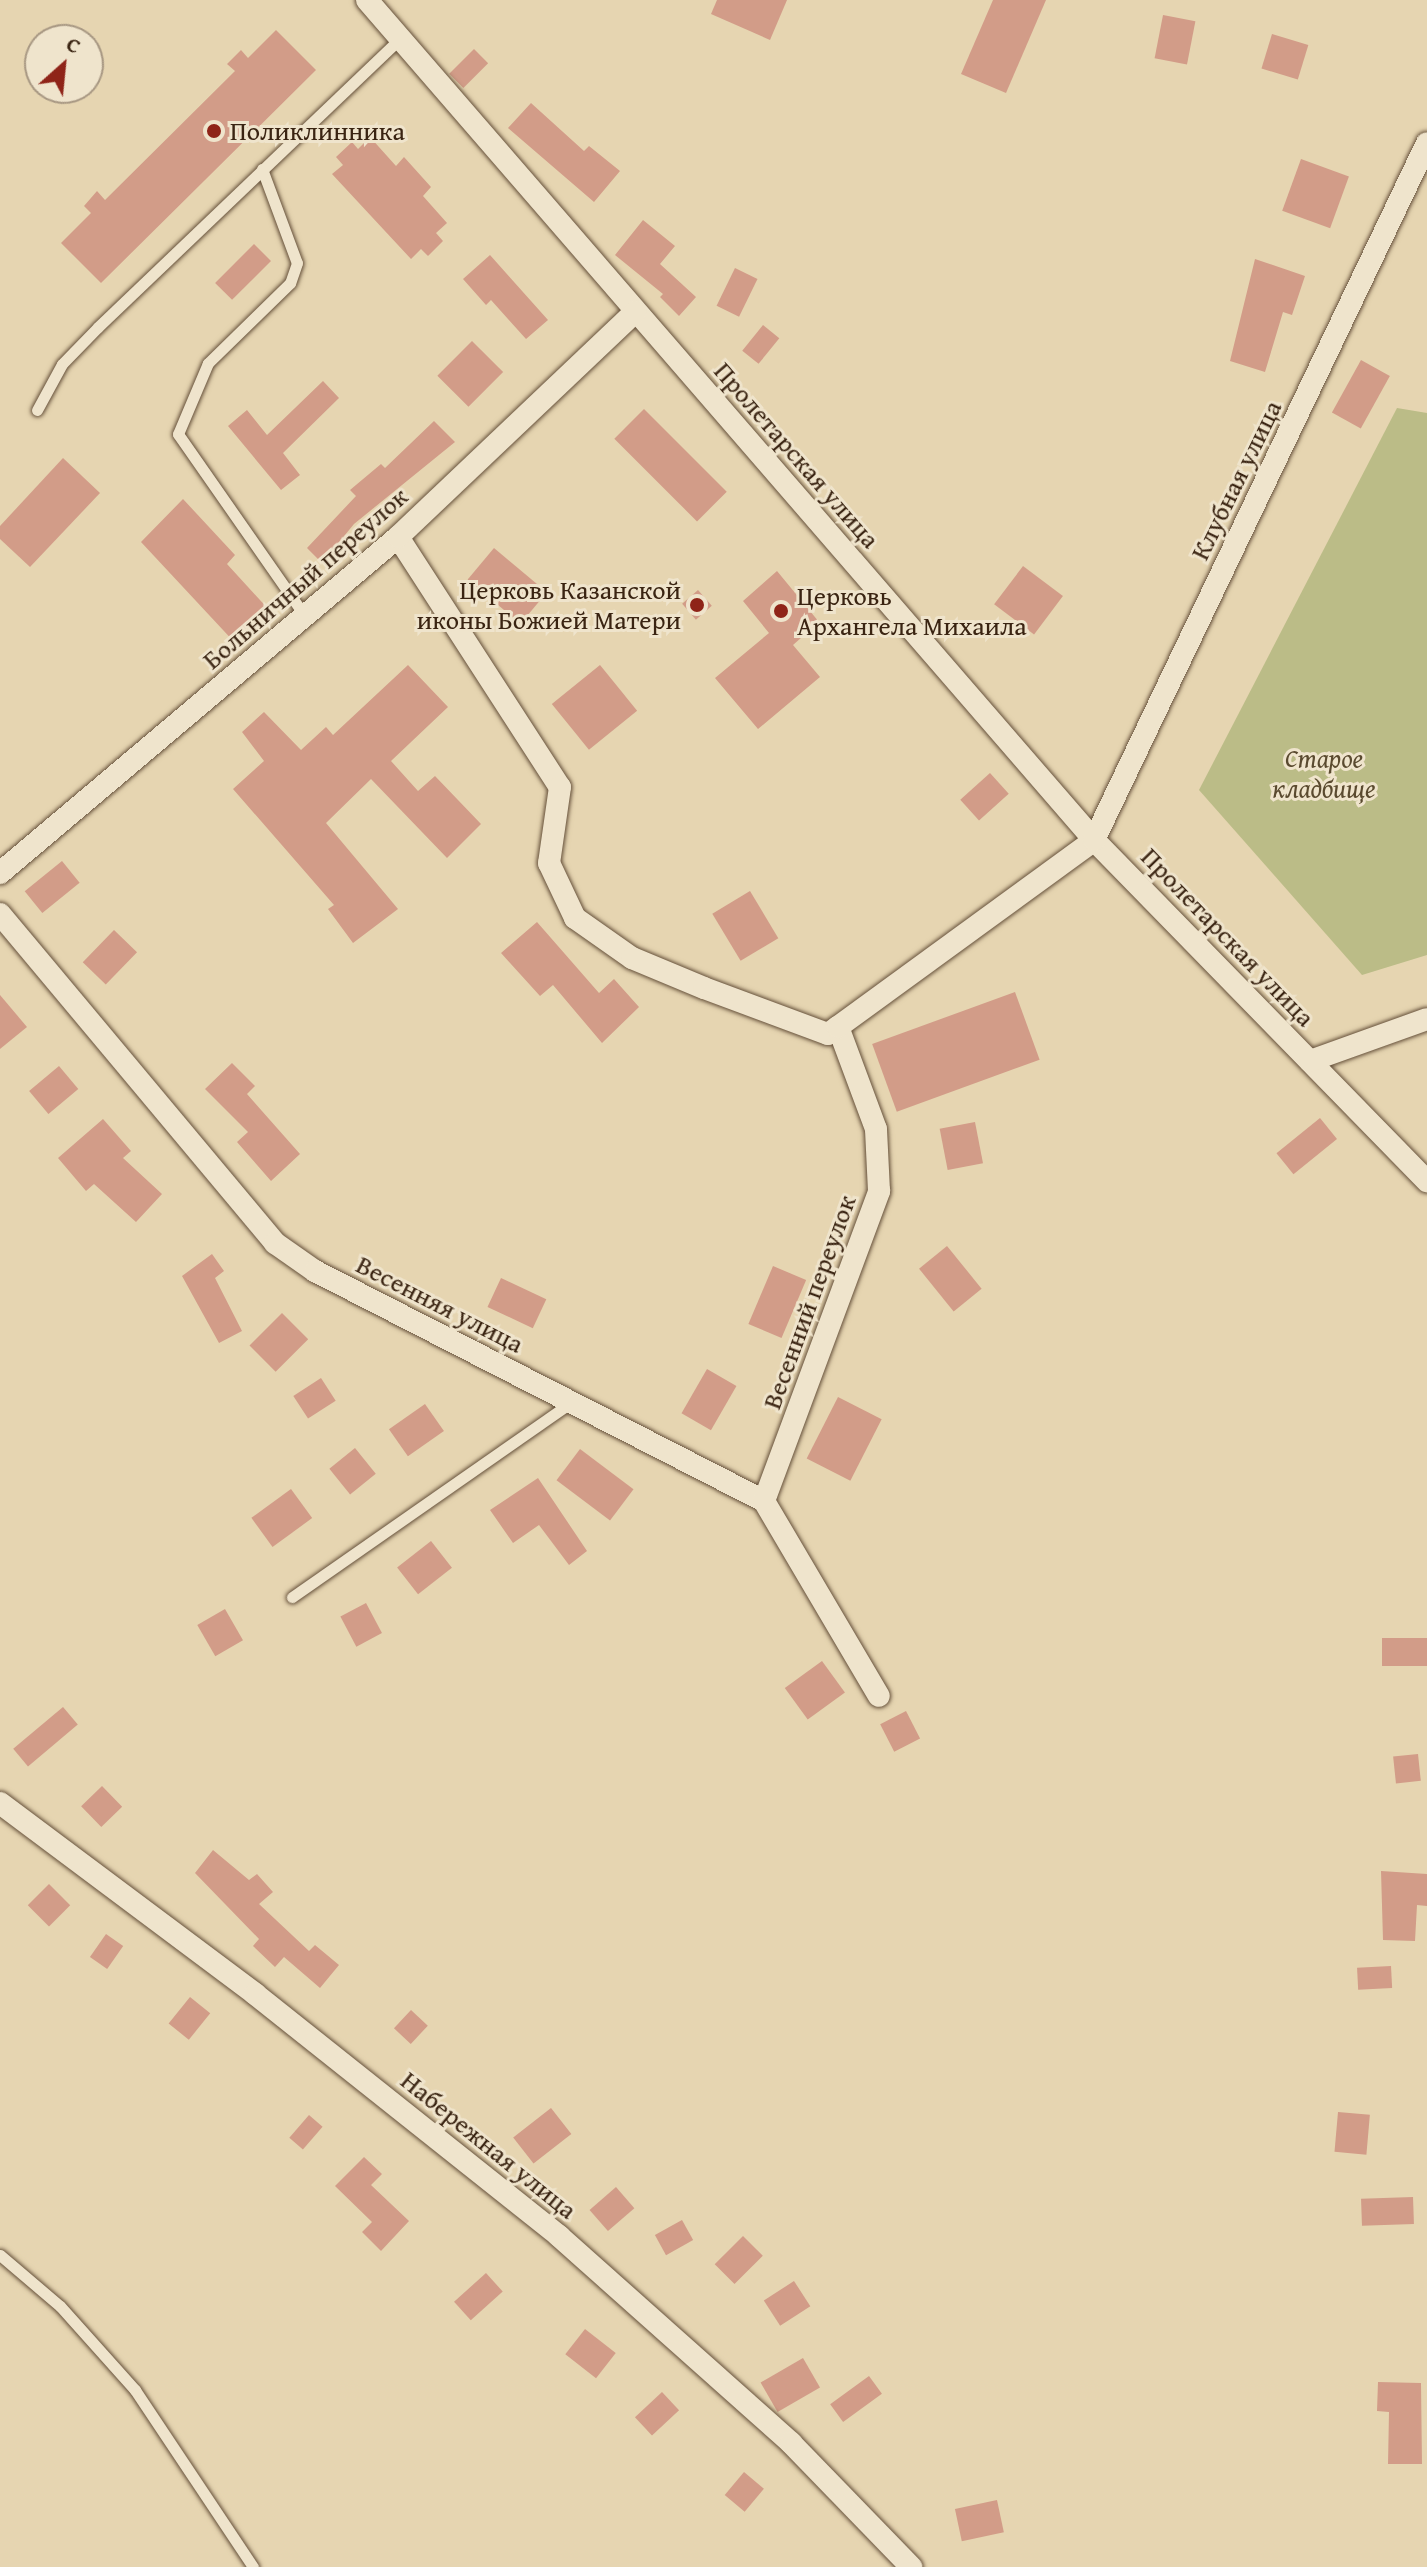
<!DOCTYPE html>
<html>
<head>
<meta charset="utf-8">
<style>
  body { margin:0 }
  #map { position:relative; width:1427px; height:2567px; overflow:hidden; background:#e6d5b1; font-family:"Gentium Book Plus",serif }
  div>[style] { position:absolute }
  .green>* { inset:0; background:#bbbc87 }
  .building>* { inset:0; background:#d29c88; transform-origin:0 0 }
  .roads { filter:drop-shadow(0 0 2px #65503a) drop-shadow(0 0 2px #65503a) }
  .lane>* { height:11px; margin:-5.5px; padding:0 5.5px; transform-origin:5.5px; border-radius:5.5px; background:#efe4cc }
  .street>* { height:22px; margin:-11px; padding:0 11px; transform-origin:11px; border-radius:11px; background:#efe4cc }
  .dots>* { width:22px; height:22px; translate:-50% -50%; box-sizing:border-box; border:4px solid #efe4cc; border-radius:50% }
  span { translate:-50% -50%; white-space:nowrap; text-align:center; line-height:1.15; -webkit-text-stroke:6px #efe4cc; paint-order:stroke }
  .poi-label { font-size:26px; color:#3a2412 }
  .left { translate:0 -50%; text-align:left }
  .right { translate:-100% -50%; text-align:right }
  .street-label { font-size:26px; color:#3a2412 }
  .park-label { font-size:26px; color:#5a4a2f; font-style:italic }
  .north { position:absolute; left:24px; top:24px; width:80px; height:80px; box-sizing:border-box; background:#efe4cc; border:2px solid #a79782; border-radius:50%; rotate:27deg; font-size:22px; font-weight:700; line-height:32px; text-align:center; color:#3a2412 }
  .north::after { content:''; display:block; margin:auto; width:28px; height:36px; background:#8f2418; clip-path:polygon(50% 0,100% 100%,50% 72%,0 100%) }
</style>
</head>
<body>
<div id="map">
  <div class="green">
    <i style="clip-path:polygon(1397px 408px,1427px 413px,1427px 955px,1362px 975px,1199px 790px)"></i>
  </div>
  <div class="building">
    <i style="clip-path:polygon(717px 0,787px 0,770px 40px,711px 14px)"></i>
    <i style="clip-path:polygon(993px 0,1046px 0,1006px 93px,961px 74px)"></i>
    <i style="left:1163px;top:15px;width:33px;height:44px;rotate:11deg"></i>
    <i style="clip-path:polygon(276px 30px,316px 70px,101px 283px,61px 243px,91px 213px,84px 206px,97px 191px,105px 200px,235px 71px,227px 64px,241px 50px,248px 58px)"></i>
    <i style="left:1272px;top:34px;width:38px;height:36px;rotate:17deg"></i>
    <i style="left:474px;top:49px;width:20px;height:35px;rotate:45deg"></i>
    <i style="clip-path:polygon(531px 103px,584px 151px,589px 146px,620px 171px,594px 202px,508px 128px)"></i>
    <i style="clip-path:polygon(370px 137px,396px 166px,404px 157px,431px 187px,423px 196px,447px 223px,436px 233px,443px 241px,428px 256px,421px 249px,411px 259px,332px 174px,343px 165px,336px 157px,352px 142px,358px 149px)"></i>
    <i style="left:1301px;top:159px;width:51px;height:55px;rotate:20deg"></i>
    <i style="clip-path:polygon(643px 220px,675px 246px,660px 264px,696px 297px,679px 316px,660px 297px,663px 294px,615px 255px)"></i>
    <i style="left:254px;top:244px;width:24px;height:55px;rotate:45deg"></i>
    <i style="clip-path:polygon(490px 255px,548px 320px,526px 339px,491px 300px,486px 305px,463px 279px)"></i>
    <i style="clip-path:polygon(1255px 259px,1305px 276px,1292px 315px,1283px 312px,1265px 372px,1230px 361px)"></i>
    <i style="left:735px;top:268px;width:25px;height:42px;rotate:26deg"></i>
    <i style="left:763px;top:325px;width:21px;height:33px;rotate:39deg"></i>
    <i style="left:472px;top:341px;width:44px;height:49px;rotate:45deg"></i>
    <i style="left:1361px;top:360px;width:33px;height:60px;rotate:29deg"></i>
    <i style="clip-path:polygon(323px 381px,339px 398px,283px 453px,300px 475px,281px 490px,228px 426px,247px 410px,267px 435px)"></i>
    <i style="left:644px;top:409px;width:117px;height:42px;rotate:45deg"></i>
    <i style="clip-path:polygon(434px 421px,455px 442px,354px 524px,322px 563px,307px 548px,356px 496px,350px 490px,381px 464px,385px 468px)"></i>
    <i style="clip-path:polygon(63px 458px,100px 493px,30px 567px,0 539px,0 526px)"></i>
    <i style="clip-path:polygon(183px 499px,235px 555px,227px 564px,271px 612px,237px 645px,141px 542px)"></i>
    <i style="left:494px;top:548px;width:69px;height:41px;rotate:40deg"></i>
    <i style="left:1023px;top:566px;width:50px;height:48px;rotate:37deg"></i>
    <i style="clip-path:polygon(777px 571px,819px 622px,793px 645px,820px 677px,758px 729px,715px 678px,769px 633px,743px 601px)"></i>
    <i style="left:698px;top:590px;width:21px;height:21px;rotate:49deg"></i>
    <i style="clip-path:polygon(408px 665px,448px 707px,391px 761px,418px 791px,435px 776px,481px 824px,447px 858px,371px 779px,326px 823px,398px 909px,353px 943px,328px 909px,334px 905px,233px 789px,264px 761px,242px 732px,264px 712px,301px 750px,326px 727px,333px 735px)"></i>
    <i style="left:600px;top:665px;width:59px;height:62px;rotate:51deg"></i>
    <i style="left:990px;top:773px;width:28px;height:40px;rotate:48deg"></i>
    <i style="left:62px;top:861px;width:28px;height:48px;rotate:51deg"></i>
    <i style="left:750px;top:891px;width:55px;height:44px;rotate:59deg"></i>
    <i style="clip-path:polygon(537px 922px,599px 993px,614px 979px,639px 1007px,602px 1043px,553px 985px,540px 996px,501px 953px)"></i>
    <i style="left:114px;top:930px;width:32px;height:45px;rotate:44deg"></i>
    <i style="left:1015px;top:992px;width:72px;height:152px;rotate:70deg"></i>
    <i style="clip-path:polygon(0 995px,27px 1027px,0 1049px)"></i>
    <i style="clip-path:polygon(232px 1063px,255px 1086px,247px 1094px,300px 1154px,271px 1181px,237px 1142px,248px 1132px,205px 1089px)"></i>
    <i style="left:59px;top:1066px;width:30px;height:39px;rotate:50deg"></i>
    <i style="left:1320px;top:1118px;width:27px;height:56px;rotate:51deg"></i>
    <i style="clip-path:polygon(103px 1119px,131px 1151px,123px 1158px,162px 1194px,136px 1222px,94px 1184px,86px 1191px,58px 1158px)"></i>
    <i style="left:975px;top:1122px;width:42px;height:36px;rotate:79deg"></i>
    <i style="left:947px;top:1246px;width:55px;height:36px;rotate:51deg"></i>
    <i style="clip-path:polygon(212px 1254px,224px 1271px,215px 1278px,242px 1331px,219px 1343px,182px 1276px)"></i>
    <i style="left:773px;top:1266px;width:36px;height:63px;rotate:23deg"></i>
    <i style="left:501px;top:1278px;width:50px;height:32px;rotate:25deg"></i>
    <i style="left:282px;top:1313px;width:37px;height:46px;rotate:45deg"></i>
    <i style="left:707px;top:1369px;width:34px;height:51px;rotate:30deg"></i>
    <i style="left:321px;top:1378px;width:27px;height:33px;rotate:57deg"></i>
    <i style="left:838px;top:1397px;width:49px;height:69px;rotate:27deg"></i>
    <i style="left:425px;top:1404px;width:33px;height:44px;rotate:55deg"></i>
    <i style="left:355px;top:1448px;width:33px;height:33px;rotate:51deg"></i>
    <i style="left:580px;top:1449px;width:67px;height:39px;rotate:37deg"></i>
    <i style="clip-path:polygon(538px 1478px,587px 1551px,569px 1565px,539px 1525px,513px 1543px,490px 1510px)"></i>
    <i style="left:291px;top:1489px;width:36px;height:49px;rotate:54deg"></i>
    <i style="left:431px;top:1541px;width:34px;height:43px;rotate:52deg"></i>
    <i style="left:366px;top:1603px;width:34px;height:29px;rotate:62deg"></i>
    <i style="left:225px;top:1609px;width:36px;height:32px;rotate:60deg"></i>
    <i style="left:1382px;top:1638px;width:45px;height:28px"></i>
    <i style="left:822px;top:1661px;width:39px;height:46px;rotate:54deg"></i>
    <i style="left:63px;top:1707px;width:23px;height:65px;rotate:50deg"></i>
    <i style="left:906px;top:1711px;width:31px;height:29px;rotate:63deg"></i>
    <i style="left:1418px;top:1754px;width:27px;height:25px;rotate:84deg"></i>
    <i style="left:102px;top:1786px;width:29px;height:29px;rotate:46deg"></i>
    <i style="clip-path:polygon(213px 1850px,249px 1880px,257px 1874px,273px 1892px,259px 1904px,309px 1951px,315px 1945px,339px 1965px,320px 1988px,284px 1957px,275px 1967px,253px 1946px,259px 1939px,195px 1873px)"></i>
    <i style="clip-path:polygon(1381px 1871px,1427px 1874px,1427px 1906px,1417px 1905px,1415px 1941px,1383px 1940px)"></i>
    <i style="left:49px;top:1884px;width:30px;height:30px;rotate:45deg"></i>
    <i style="left:106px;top:1934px;width:21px;height:28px;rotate:35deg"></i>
    <i style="left:1391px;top:1966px;width:22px;height:34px;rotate:87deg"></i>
    <i style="left:190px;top:1997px;width:26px;height:34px;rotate:39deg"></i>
    <i style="left:411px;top:2010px;width:23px;height:25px;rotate:43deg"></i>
    <i style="left:551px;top:2108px;width:33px;height:48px;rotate:52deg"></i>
    <i style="left:1338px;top:2112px;width:32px;height:40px;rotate:5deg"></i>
    <i style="left:309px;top:2115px;width:18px;height:30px;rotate:41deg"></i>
    <i style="clip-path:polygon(364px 2157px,382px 2174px,371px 2185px,409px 2221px,381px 2251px,362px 2232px,372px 2222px,335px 2186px)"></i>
    <i style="left:616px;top:2187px;width:28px;height:35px;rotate:49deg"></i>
    <i style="left:1413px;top:2197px;width:27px;height:52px;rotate:88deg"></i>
    <i style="left:682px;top:2220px;width:23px;height:31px;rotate:61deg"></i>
    <i style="left:743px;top:2236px;width:28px;height:40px;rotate:45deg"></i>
    <i style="left:486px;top:2273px;width:25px;height:43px;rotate:48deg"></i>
    <i style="left:794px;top:2281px;width:30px;height:36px;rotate:57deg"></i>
    <i style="left:585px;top:2329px;width:39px;height:32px;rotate:38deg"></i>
    <i style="left:803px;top:2358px;width:34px;height:49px;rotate:60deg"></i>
    <i style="left:869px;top:2376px;width:22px;height:48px;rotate:54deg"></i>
    <i style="clip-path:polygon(1378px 2382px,1421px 2383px,1422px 2464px,1388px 2464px,1389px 2412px,1377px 2411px)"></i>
    <i style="left:662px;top:2392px;width:25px;height:37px;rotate:47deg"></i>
    <i style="left:744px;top:2472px;width:26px;height:30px;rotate:40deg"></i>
    <i style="left:997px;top:2500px;width:33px;height:43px;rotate:78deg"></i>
  </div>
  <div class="roads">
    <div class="lane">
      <i style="left:262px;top:169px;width:100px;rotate:69.6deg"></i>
      <i style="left:297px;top:263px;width:21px;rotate:109deg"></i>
      <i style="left:290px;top:283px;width:115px;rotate:135.7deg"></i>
      <i style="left:208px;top:363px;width:77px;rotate:112.9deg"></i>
      <i style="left:178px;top:434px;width:222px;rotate:55.1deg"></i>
      <i style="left:37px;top:410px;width:52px;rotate:-61.5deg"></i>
      <i style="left:62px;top:364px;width:52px;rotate:-45.8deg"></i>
      <i style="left:98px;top:327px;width:418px;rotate:-43.7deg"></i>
      <i style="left:292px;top:1597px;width:339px;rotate:-34.9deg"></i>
      <i style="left:0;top:2255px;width:79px;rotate:40.4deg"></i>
      <i style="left:60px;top:2306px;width:113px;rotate:48.2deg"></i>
      <i style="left:135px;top:2390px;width:213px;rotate:56.3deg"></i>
    </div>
    <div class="street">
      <i style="left:367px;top:0;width:1111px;rotate:49.12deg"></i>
      <i style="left:1094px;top:840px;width:477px;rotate:45.7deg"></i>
      <i style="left:398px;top:537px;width:298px;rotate:57.1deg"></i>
      <i style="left:560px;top:787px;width:77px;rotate:98.2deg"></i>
      <i style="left:549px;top:863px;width:61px;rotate:64.7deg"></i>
      <i style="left:575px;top:918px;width:70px;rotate:35.1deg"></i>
      <i style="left:632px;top:958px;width:78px;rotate:22.6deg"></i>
      <i style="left:704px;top:988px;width:132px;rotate:20.4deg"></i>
      <i style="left:828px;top:1034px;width:12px;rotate:-35deg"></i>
      <i style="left:0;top:873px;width:521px;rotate:-40.17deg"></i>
      <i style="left:398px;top:537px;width:327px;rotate:-43.5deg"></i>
      <i style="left:0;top:914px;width:429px;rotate:50.1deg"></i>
      <i style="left:275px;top:1243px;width:49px;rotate:35deg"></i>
      <i style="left:315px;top:1271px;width:504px;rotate:27.12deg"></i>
      <i style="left:764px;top:1501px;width:226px;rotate:59.5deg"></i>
      <i style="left:1310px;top:1061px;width:124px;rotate:-19.7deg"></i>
      <i style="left:764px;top:1501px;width:331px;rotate:-69.6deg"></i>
      <i style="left:879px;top:1191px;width:62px;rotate:-92.8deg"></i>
      <i style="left:876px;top:1129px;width:109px;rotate:-110.4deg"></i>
      <i style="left:838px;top:1027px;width:317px;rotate:-36.1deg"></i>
      <i style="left:1094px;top:840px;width:772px;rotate:-64.46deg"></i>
      <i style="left:0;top:1803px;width:319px;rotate:36.8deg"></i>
      <i style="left:255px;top:1994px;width:389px;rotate:38.5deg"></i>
      <i style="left:559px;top:2236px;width:311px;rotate:41.7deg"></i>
      <i style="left:791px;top:2443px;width:173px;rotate:45.9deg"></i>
    </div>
  </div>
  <div class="dots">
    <i style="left:214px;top:131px;background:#8f2418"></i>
    <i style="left:697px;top:605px;background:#8f2418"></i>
    <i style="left:781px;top:611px;background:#8f2418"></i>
  </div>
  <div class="poi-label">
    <span class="left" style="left:230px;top:131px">Поликлинника</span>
    <span class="right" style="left:681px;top:605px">Церковь Казанской<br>иконы Божией Матери</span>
    <span class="left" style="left:797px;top:611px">Церковь<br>Архангела Михаила</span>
  </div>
  <div class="street-label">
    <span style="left:797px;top:455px;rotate:49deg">Пролетарская улица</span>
    <span style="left:1236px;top:480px;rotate:-64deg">Клубная улица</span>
    <span style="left:305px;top:578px;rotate:-41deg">Больничный переулок</span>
    <span style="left:1228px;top:937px;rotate:46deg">Пролетарская улица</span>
    <span style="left:809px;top:1302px;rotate:-70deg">Весенний переулок</span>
    <span style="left:440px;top:1304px;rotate:27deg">Весенняя улица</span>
    <span style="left:489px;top:2145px;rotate:39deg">Набережная улица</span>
  </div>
  <div class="park-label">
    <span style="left:1324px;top:773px">Старое<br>кладбище</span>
  </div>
  <div class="north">С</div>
</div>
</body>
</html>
